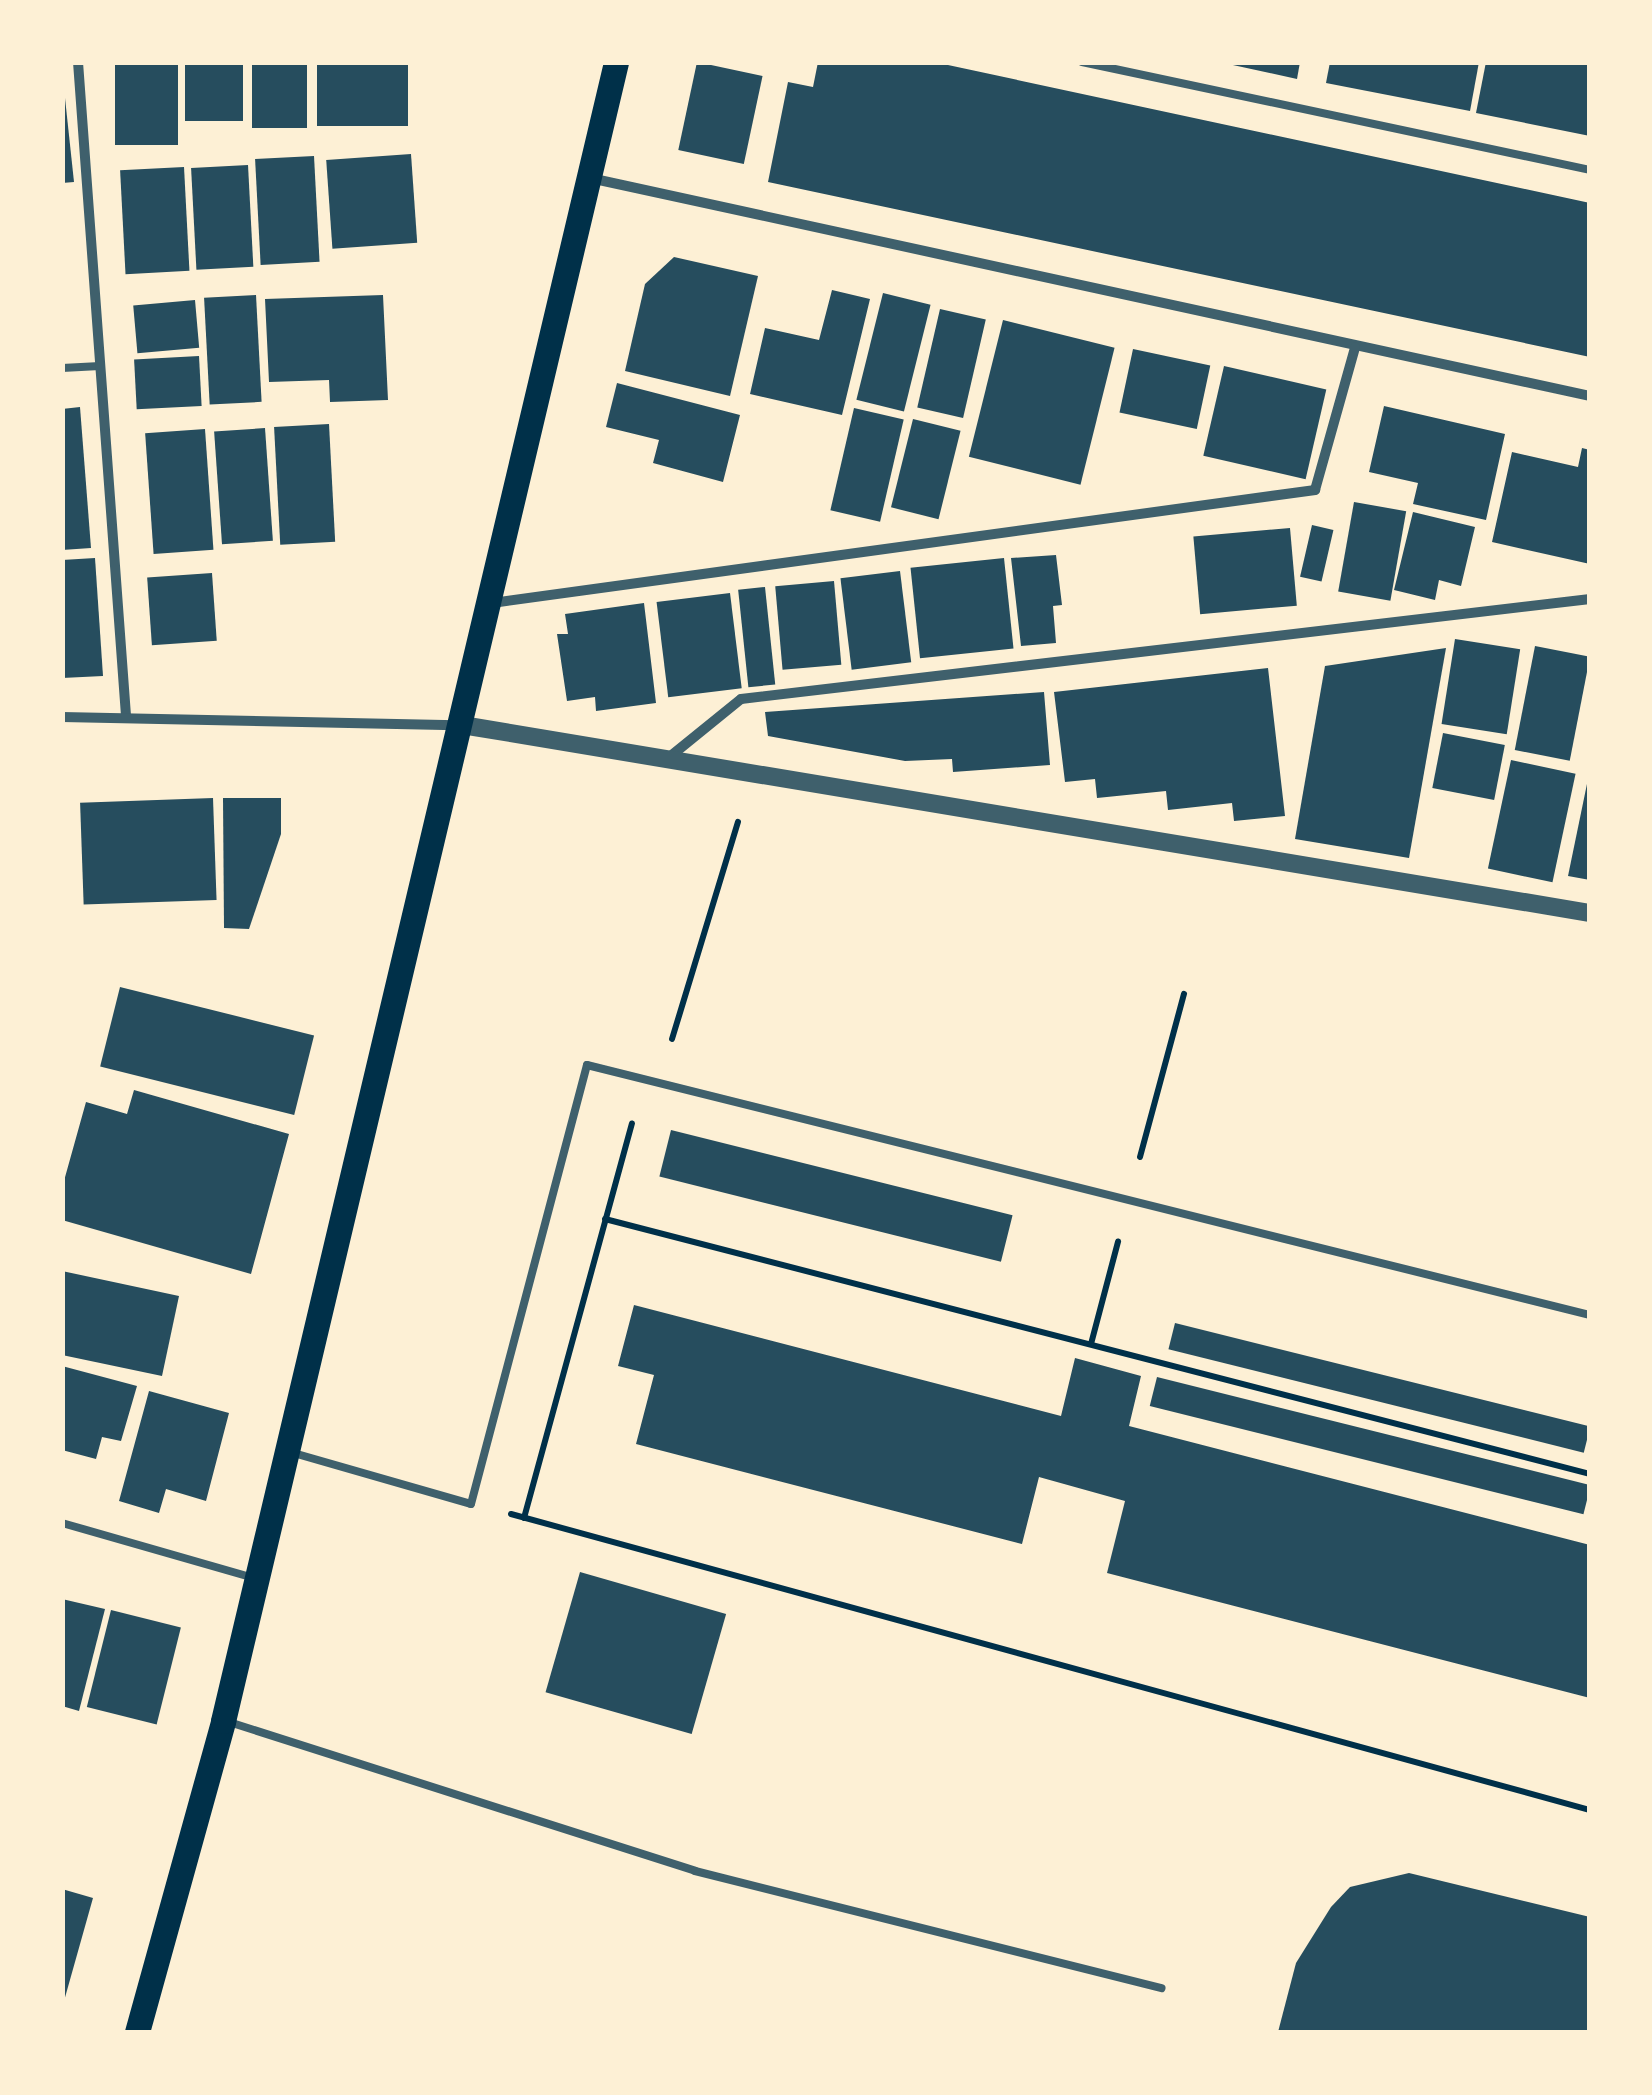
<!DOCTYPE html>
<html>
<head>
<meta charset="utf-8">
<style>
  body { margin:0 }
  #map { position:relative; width:1652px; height:2095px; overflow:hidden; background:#fdf0d5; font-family:Mulish,sans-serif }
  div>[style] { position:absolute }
  .building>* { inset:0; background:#264d5e; transform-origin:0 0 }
  .path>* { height:6px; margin:-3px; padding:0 3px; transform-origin:3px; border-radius:3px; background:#003049 }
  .service>* { height:8px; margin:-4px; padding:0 4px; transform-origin:4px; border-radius:4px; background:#3f606c }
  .minor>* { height:10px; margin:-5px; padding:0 5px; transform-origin:5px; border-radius:5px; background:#3f606c }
  .tertiary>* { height:18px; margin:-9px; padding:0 9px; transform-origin:9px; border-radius:9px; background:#3f606c }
  .primary>* { height:25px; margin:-12.5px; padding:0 12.5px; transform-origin:12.5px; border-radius:12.5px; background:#003049 }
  span { translate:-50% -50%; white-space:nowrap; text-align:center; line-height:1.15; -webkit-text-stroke:8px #fdf0d5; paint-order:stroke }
  .frame { position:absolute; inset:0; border:65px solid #fdf0d5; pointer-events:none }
</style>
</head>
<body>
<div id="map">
  <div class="building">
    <i style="left:115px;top:62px;width:63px;height:83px"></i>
    <i style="left:185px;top:62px;width:58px;height:59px"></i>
    <i style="left:252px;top:62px;width:55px;height:66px"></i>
    <i style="left:317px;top:62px;width:91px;height:64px"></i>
    <i style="left:697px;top:62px;width:67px;height:90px;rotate:12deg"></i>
    <i style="clip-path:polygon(818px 62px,934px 62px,1590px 203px,1590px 357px,768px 182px,788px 82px,813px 87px)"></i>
    <i style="clip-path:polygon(1219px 62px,1300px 62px,1297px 79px)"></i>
    <i style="clip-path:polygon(1330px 62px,1479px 62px,1470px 111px,1326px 83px)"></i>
    <i style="clip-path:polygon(1486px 62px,1590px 62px,1590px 136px,1476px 113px)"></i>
    <i style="clip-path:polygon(62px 70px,74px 182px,62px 183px)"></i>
    <i style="left:411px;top:154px;width:89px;height:85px;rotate:86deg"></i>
    <i style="left:314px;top:156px;width:106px;height:59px;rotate:87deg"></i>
    <i style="left:248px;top:165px;width:102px;height:57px;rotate:87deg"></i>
    <i style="left:184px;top:167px;width:104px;height:64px;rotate:87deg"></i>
    <i style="clip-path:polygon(674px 257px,758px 276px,730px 396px,625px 371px,645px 284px)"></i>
    <i style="clip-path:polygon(832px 290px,870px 299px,842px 415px,750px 394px,765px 328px,819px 340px)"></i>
    <i style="left:883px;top:293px;width:49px;height:110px;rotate:14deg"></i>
    <i style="left:256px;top:295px;width:107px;height:52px;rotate:87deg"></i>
    <i style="clip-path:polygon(383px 295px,388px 400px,330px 402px,329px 380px,269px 382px,265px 299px)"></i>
    <i style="left:195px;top:300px;width:48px;height:62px;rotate:85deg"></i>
    <i style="left:940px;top:309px;width:47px;height:101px;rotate:13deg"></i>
    <i style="left:1003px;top:320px;width:115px;height:141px;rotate:14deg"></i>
    <i style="left:1133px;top:349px;width:79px;height:65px;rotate:12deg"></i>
    <i style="left:199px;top:356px;width:50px;height:65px;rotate:87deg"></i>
    <i style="left:1224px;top:366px;width:105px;height:92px;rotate:13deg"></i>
    <i style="clip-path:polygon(617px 383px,740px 415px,723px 482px,653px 463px,659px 440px,606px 427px)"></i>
    <i style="clip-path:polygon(1384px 406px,1505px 434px,1486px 520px,1413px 504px,1418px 483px,1369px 472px)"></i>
    <i style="clip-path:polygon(80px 407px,91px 548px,62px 550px,62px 409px)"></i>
    <i style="left:854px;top:408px;width:51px;height:105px;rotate:13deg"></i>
    <i style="left:913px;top:419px;width:49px;height:91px;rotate:14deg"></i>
    <i style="left:329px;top:424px;width:118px;height:55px;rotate:87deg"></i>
    <i style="left:265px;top:428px;width:113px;height:51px;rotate:86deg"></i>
    <i style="left:205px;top:429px;width:121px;height:60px;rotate:86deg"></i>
    <i style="clip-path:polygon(1582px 448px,1590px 450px,1590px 564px,1492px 542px,1512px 452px,1578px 467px)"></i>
    <i style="left:1354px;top:502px;width:53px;height:91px;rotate:10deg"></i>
    <i style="clip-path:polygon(1413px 512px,1475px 527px,1461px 586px,1439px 580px,1435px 600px,1394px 590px)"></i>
    <i style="left:1312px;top:525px;width:22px;height:53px;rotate:13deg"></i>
    <i style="left:1290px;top:528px;width:78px;height:97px;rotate:85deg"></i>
    <i style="clip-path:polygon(1056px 555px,1062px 605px,1053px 606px,1056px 643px,1021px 646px,1011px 558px)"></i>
    <i style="clip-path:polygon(95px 558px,103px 676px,62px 678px,62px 560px)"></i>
    <i style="left:1004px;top:558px;width:91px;height:94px;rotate:84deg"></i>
    <i style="left:900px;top:571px;width:92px;height:60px;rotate:83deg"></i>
    <i style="left:212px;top:573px;width:68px;height:65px;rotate:86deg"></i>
    <i style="left:834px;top:581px;width:84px;height:59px;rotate:85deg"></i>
    <i style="left:765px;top:587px;width:98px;height:27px;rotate:84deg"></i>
    <i style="left:730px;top:593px;width:96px;height:74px;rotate:83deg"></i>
    <i style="clip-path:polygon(644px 603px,656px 703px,596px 711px,595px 697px,567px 701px,557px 634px,568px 634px,565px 614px)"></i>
    <i style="left:1455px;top:639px;width:66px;height:86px;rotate:9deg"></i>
    <i style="left:1535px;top:646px;width:56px;height:106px;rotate:11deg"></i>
    <i style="clip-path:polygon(1446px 648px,1409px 858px,1295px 839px,1325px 666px)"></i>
    <i style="clip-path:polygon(1268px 668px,1285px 816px,1234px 821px,1232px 803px,1168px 810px,1166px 791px,1097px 798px,1095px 779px,1065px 782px,1054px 692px)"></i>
    <i style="clip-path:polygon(1044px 692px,1050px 765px,953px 772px,952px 759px,905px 761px,768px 736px,765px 712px)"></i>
    <i style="left:1443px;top:733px;width:63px;height:56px;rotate:11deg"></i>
    <i style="left:1511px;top:760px;width:66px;height:111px;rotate:12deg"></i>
    <i style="clip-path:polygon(1588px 779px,1590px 779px,1590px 880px,1568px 876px)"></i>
    <i style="left:213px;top:798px;width:102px;height:133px;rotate:88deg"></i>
    <i style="clip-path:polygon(223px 798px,281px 798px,281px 834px,249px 929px,224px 928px)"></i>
    <i style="left:120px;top:987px;width:200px;height:82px;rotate:14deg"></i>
    <i style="clip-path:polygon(134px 1090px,289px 1134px,251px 1274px,62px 1220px,62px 1188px,86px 1102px,127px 1114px)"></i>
    <i style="left:671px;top:1130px;width:352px;height:48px;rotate:14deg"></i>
    <i style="clip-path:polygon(62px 1271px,179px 1296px,162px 1376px,62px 1355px)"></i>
    <i style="clip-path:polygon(634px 1305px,1061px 1416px,1075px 1358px,1141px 1376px,1129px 1426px,1590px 1545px,1590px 1698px,1107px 1573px,1125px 1501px,1039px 1477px,1022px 1544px,636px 1444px,654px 1375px,618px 1366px)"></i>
    <i style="left:1175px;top:1323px;width:428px;height:27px;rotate:14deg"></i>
    <i style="clip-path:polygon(62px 1366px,137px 1386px,121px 1441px,102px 1437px,96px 1459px,62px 1450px)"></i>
    <i style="left:1157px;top:1377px;width:447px;height:30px;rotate:14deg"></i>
    <i style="clip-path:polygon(149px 1391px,229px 1413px,206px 1501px,166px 1489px,159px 1513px,119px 1501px)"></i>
    <i style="left:580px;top:1572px;width:152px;height:125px;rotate:16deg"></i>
    <i style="clip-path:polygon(62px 1599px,105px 1609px,79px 1711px,62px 1706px)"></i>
    <i style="left:111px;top:1610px;width:72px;height:100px;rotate:14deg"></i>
    <i style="clip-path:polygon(1409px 1873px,1590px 1917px,1590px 2032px,1278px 2032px,1296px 1963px,1331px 1907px,1350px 1887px)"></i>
    <i style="clip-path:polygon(62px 1889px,93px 1898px,64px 2001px,62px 2000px)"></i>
  </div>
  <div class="path">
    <i style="left:672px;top:1039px;width:227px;rotate:-73.1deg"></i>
    <i style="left:1140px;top:1157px;width:169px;rotate:-74.9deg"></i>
    <i style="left:605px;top:1219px;width:1017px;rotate:14.51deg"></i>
    <i style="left:1091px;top:1344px;width:106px;rotate:-75.2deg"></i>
    <i style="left:511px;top:1514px;width:1119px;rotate:15.34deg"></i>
    <i style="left:524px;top:1518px;width:409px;rotate:-74.7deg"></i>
  </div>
  <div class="service">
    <i style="left:1082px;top:62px;width:519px;rotate:12deg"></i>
    <i style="left:62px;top:368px;width:38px;rotate:-3deg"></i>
    <i style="left:290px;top:1452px;width:188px;rotate:16deg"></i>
    <i style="left:471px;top:1504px;width:454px;rotate:-75.2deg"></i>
    <i style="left:587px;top:1065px;width:1034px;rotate:14deg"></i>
    <i style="left:62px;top:1523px;width:196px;rotate:16deg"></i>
    <i style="left:229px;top:1722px;width:489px;rotate:17.7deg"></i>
    <i style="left:695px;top:1871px;width:481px;rotate:14.1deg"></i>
  </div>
  <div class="minor">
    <i style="left:78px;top:62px;width:656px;rotate:85.8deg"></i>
    <i style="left:590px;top:178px;width:1023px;rotate:12.3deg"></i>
    <i style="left:492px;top:603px;width:831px;rotate:-7.82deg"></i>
    <i style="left:1315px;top:490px;width:148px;rotate:-74.3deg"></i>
    <i style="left:62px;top:717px;width:394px;rotate:1.2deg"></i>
    <i style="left:667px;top:759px;width:95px;rotate:-39deg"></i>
    <i style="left:741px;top:699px;width:855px;rotate:-6.72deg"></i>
  </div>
  <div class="tertiary">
    <i style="left:462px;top:725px;width:1144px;rotate:9.46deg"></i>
  </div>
  <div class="primary">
    <i style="left:137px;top:2032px;width:323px;rotate:-74.5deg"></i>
    <i style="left:223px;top:1721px;width:1705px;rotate:-76.67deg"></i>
  </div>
  <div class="frame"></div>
</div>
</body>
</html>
